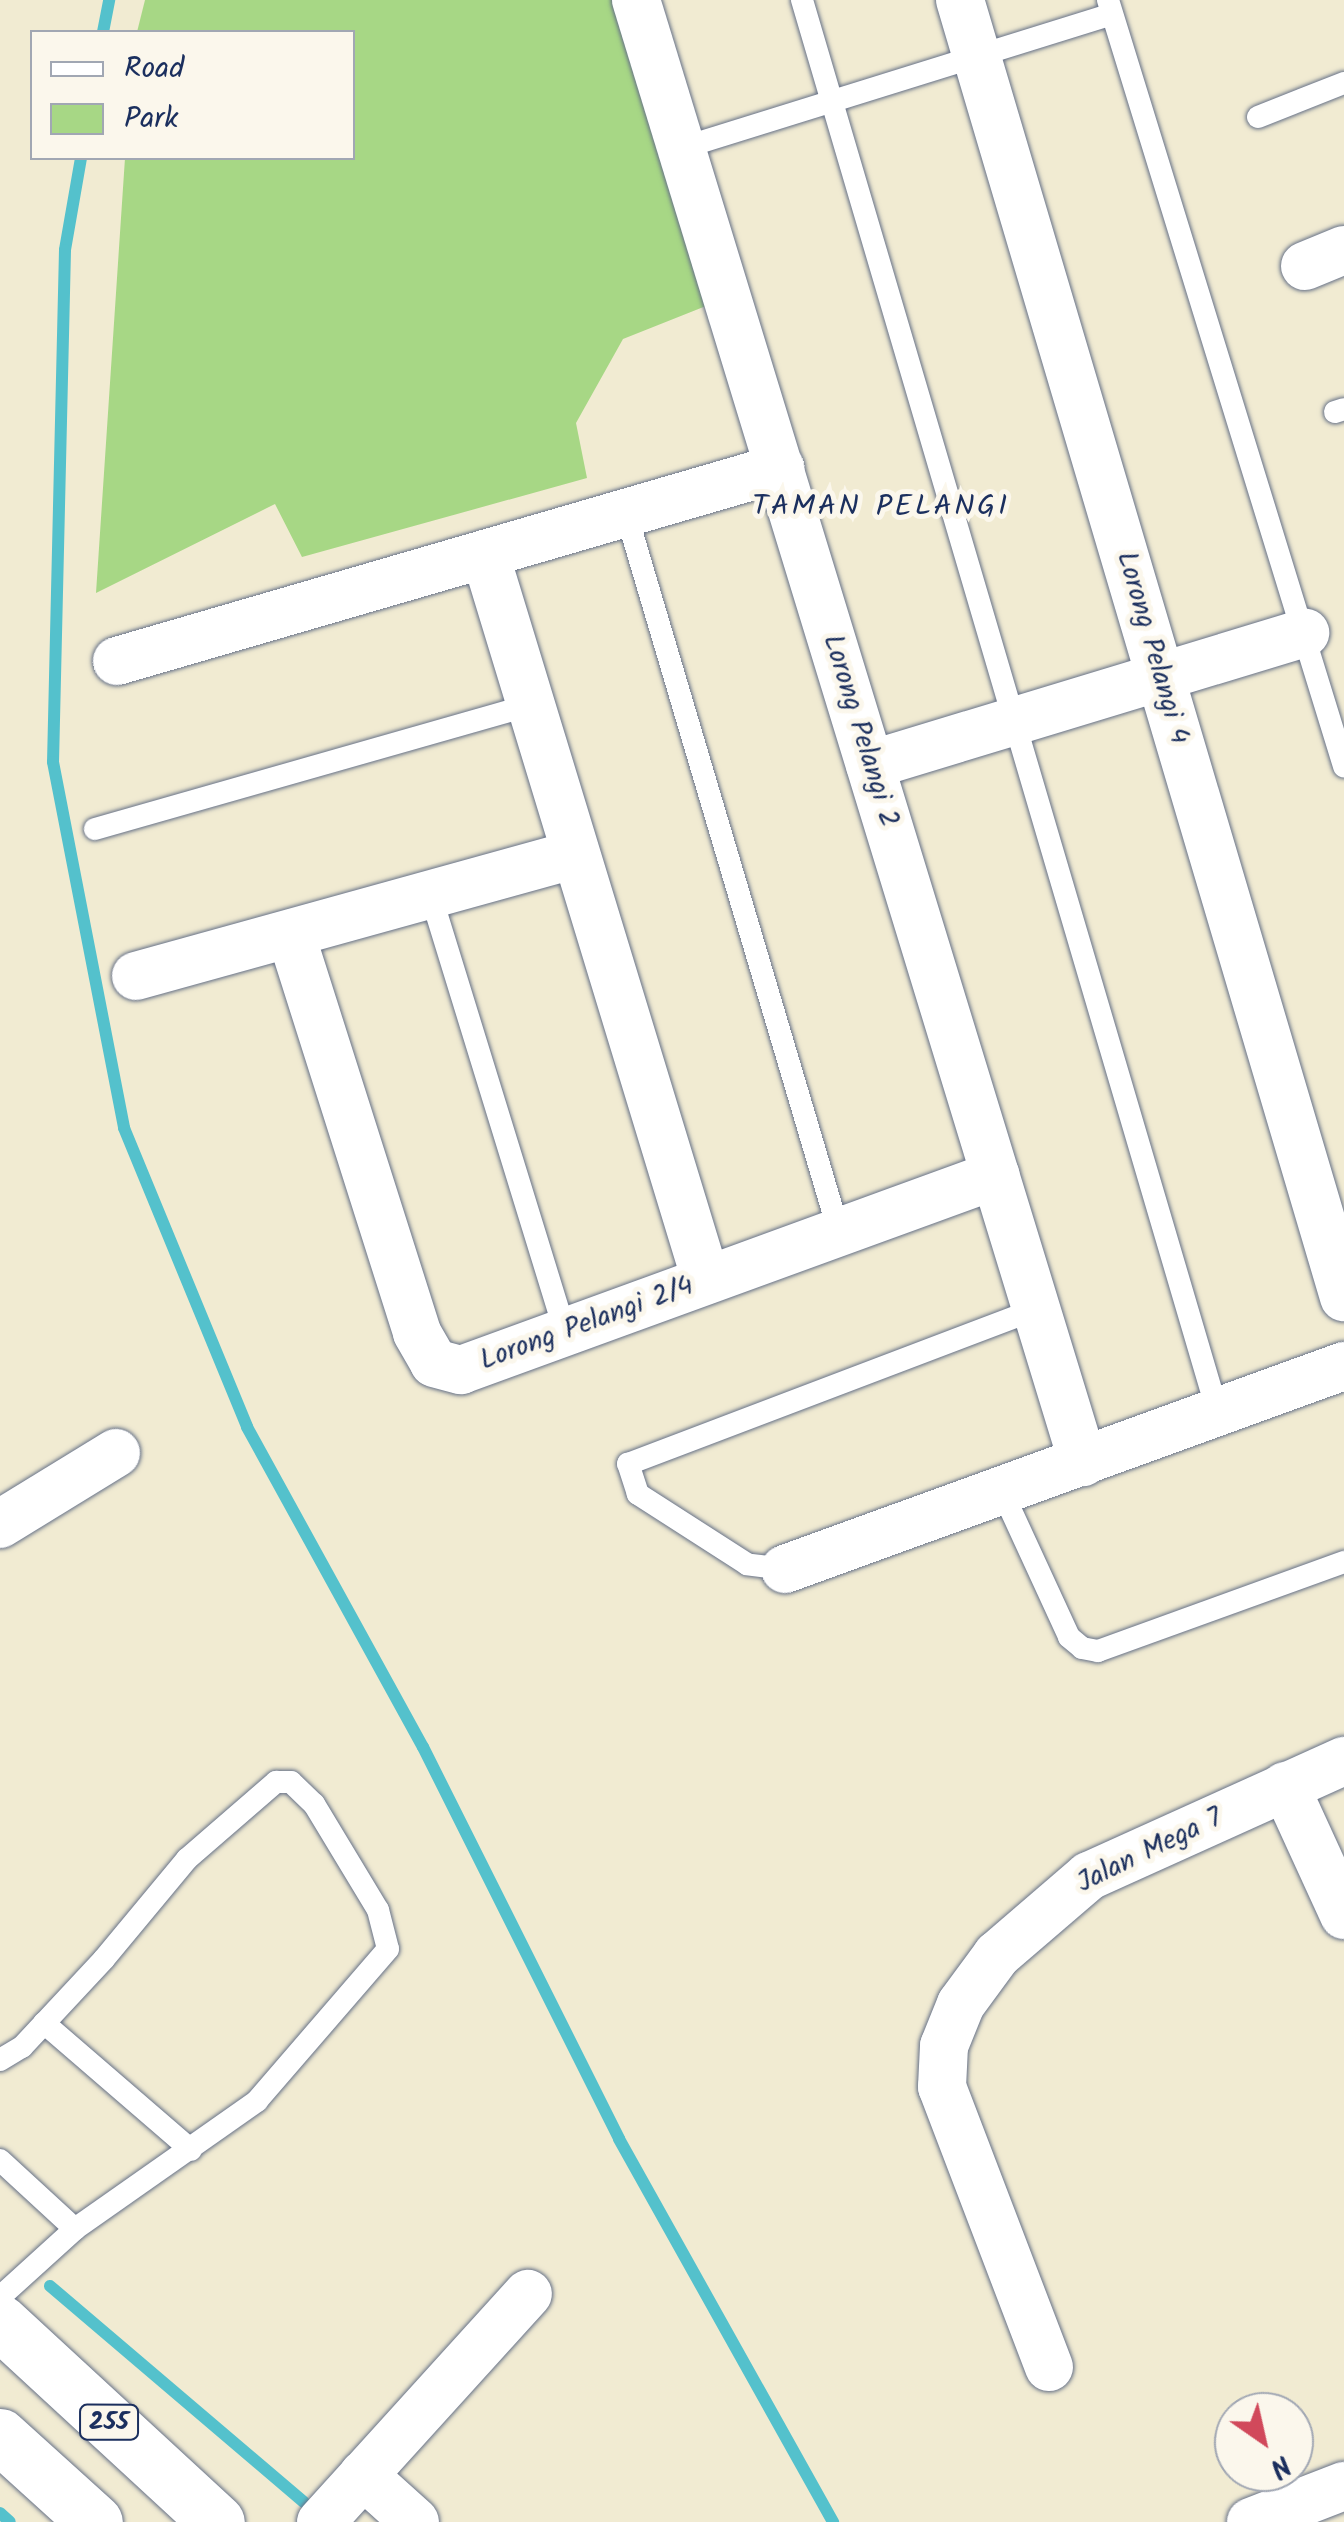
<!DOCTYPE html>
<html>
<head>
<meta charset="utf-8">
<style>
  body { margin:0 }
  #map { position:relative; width:1344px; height:2522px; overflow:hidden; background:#f1ebd2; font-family:Kalam,sans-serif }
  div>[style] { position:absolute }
  .green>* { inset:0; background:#a7d785 }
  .stream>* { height:12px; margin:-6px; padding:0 6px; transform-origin:6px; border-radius:6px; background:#54c1cc }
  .roads { filter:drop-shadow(0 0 2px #667187) drop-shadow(0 0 2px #667187) }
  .lane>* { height:22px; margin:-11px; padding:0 11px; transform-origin:11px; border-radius:11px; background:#fff }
  .street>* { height:48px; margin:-24px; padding:0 24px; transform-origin:24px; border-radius:24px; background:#fff }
  .primary>* { height:55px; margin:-27.5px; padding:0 27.5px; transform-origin:27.5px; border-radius:27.5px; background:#fff }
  span { translate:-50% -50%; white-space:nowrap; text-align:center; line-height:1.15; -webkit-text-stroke:10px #fbf7ec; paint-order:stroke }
  .shield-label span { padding:2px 8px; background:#fbf7ec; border:2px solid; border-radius:8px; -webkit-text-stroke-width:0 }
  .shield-label { font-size:25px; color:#1b2f5e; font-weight:700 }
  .street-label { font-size:28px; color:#1b2f5e }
  .neighbourhood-label { font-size:30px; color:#1b2f5e; letter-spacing:2.5px }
  .legend { position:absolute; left:30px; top:30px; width:325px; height:130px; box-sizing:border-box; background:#fbf7ec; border:2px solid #a1a7b3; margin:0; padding:12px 18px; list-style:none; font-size:30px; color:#1b2f5e }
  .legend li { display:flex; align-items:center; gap:20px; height:50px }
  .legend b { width:50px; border:2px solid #a1a7b3 }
  .north { position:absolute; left:1214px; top:2392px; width:100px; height:100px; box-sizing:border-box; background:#fbf7ec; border:2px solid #a1a7b3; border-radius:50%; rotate:146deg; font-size:28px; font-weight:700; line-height:40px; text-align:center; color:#1b2f5e }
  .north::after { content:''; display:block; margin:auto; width:35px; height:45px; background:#d1495b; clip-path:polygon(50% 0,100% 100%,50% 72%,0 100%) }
</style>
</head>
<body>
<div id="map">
  <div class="green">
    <i style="clip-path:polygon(145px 0,626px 0,711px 304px,623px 339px,576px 423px,587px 478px,302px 557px,275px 504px,96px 593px,125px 158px,352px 158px,352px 32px,137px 32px)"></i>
  </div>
  <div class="stream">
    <i style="left:103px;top:32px;width:33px;rotate:-79deg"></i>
    <i style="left:81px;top:158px;width:93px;rotate:99.9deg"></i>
    <i style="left:65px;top:250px;width:512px;rotate:91.34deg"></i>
    <i style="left:53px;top:762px;width:373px;rotate:79deg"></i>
    <i style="left:124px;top:1128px;width:323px;rotate:67.6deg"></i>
    <i style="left:247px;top:1427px;width:365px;rotate:61.2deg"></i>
    <i style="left:423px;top:1747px;width:438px;rotate:63.4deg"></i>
    <i style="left:619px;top:2139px;width:439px;rotate:60.8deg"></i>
    <i style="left:50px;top:2286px;width:333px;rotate:40.4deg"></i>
    <i style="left:0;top:2513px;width:13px;rotate:42deg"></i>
  </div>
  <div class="roads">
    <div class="lane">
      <i style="left:802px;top:0;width:1473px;rotate:73.6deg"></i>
      <i style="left:1108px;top:0;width:802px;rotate:72.88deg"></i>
      <i style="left:1258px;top:117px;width:92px;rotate:-21.6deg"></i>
      <i style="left:682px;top:148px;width:449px;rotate:-17.3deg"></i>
      <i style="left:1335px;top:412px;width:9px;rotate:-18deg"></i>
      <i style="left:626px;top:513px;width:750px;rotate:73.5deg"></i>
      <i style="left:95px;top:829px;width:452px;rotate:-15.9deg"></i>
      <i style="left:431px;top:896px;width:458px;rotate:72.9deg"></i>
      <i style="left:1002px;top:1491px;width:161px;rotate:65.3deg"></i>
      <i style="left:1069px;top:1637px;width:17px;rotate:40deg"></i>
      <i style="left:1082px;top:1648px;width:16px;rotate:11deg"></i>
      <i style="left:1098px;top:1651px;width:262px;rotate:-19.9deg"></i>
      <i style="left:785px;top:1569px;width:38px;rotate:-173deg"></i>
      <i style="left:747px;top:1564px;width:130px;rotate:-147.3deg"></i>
      <i style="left:638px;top:1494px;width:32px;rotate:-108deg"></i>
      <i style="left:628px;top:1464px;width:436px;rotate:-20.8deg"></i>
      <i style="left:44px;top:2023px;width:194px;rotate:40.8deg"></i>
      <i style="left:0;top:2060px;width:26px;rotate:-31deg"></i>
      <i style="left:22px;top:2047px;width:120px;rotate:-47deg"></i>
      <i style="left:104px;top:1959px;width:130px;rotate:-50.3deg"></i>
      <i style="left:187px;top:1859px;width:118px;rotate:-40.9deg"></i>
      <i style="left:276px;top:1782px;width:15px"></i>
      <i style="left:291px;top:1782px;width:32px;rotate:44deg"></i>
      <i style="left:314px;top:1804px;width:124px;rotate:58.9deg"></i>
      <i style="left:378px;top:1910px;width:40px;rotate:75.6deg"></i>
      <i style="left:388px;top:1949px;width:201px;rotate:130.8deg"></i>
      <i style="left:257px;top:2101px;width:223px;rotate:144.9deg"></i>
      <i style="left:75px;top:2229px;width:101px;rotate:137.8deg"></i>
      <i style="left:0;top:2160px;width:102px;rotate:42.6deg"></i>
    </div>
    <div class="street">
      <i style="left:636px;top:0;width:1529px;rotate:73deg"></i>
      <i style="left:960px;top:0;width:1353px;rotate:73.51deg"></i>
      <i style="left:1305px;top:266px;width:42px;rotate:-22.3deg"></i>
      <i style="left:485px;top:554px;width:759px;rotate:73.07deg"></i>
      <i style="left:117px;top:661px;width:691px;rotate:-16.23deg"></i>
      <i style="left:870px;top:765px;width:455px;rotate:-16.9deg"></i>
      <i style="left:291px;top:935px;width:417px;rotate:72.4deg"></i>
      <i style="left:417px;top:1333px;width:34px;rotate:60deg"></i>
      <i style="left:434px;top:1363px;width:28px;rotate:15deg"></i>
      <i style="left:461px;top:1370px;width:569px;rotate:-20.03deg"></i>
      <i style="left:136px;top:976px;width:453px;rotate:-15.5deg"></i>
      <i style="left:0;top:1524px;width:136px;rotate:-31.5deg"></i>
      <i style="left:785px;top:1569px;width:595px;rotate:-19.96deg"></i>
      <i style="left:1285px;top:1786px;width:142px;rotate:65.4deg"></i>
      <i style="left:1049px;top:2367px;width:300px;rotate:-110.9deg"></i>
      <i style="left:942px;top:2087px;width:41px;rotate:-87.2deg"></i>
      <i style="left:944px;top:2046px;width:45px;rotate:-68deg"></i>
      <i style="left:961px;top:2004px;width:61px;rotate:-53.7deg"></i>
      <i style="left:997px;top:1955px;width:121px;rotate:-40.7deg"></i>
      <i style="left:1089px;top:1876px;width:280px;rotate:-24.3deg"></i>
      <i style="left:363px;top:2475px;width:70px;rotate:42.1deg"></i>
      <i style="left:321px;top:2522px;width:308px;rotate:-47.8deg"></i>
      <i style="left:1251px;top:2522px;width:100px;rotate:-21.2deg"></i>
    </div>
    <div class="primary">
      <i style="left:0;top:2322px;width:295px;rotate:42.7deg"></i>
      <i style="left:0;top:2436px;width:128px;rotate:42.2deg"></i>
    </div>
  </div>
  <div class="shield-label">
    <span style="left:109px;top:2422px">255</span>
  </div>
  <div class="street-label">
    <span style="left:1152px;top:648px;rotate:74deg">Lorong Pelangi 4</span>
    <span style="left:860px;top:731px;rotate:73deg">Lorong Pelangi 2</span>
    <span style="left:587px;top:1324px;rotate:-20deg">Lorong Pelangi 2/4</span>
    <span style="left:1150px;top:1851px;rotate:-26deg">Jalan Mega 7</span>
  </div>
  <div class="neighbourhood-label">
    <span style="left:881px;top:507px">TAMAN PELANGI</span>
  </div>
  <ul class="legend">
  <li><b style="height:12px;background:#fff"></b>Road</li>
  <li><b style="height:28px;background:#a7d785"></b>Park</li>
  </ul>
  <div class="north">N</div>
</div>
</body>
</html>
